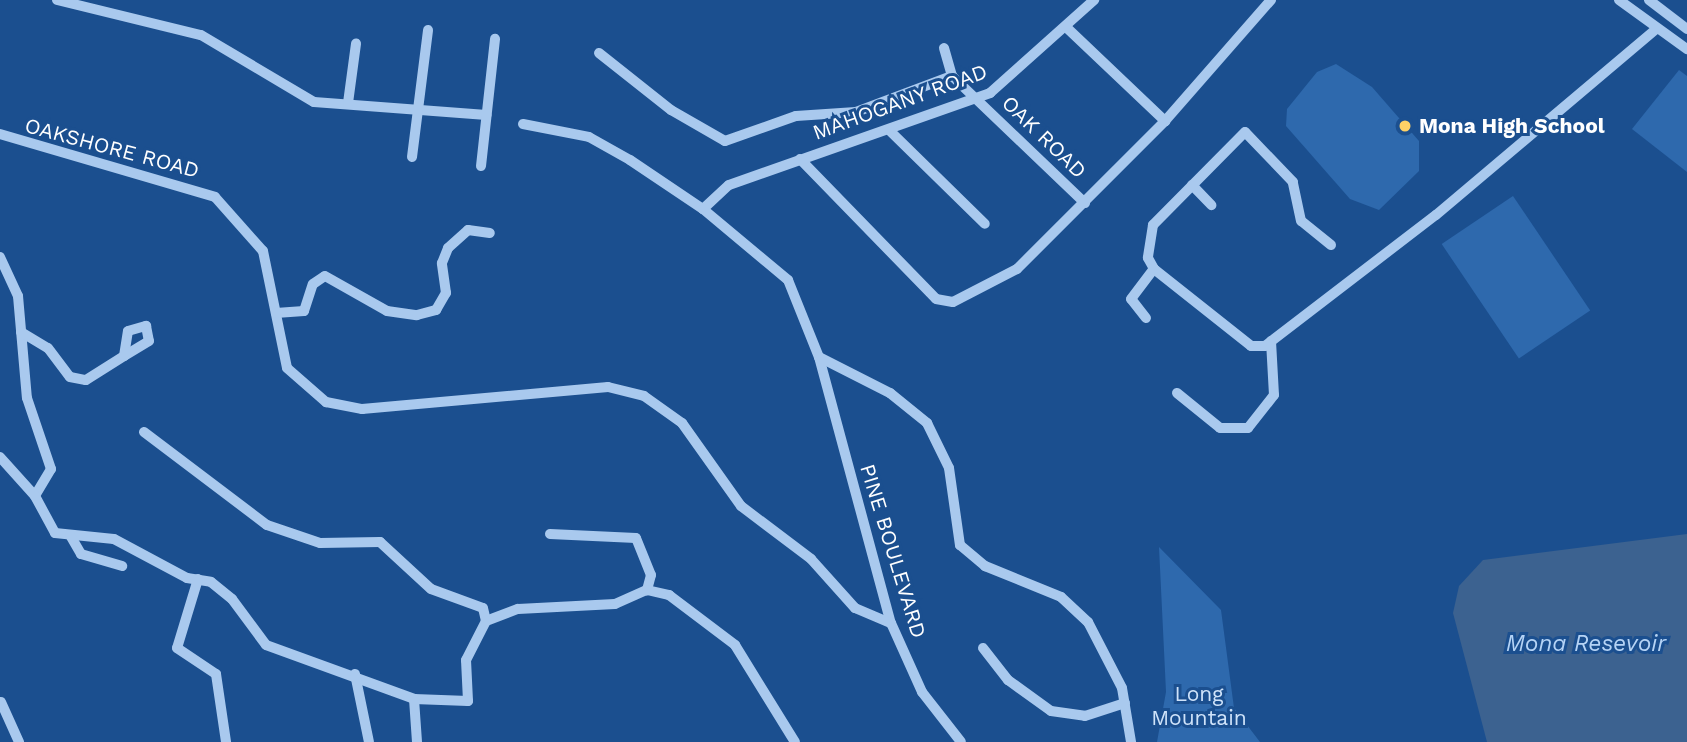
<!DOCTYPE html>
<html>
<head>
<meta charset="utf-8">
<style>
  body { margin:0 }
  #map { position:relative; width:1687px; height:742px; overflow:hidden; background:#1b4f8f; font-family:"Work Sans",sans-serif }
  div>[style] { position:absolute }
  .green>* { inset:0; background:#2e69ad; transform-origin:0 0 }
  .water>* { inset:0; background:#3c6290 }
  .minor>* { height:10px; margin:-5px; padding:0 5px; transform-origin:5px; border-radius:5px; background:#a9c9ee }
  .dots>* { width:19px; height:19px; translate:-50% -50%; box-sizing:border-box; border:4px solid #1b4f8f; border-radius:50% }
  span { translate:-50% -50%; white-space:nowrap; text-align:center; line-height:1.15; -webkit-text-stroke:6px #1b4f8f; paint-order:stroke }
  .street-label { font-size:21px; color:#fff }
  .poi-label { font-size:21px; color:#fff; font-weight:700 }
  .left { translate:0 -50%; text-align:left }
  .park-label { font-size:21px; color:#cfe3fa }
  .water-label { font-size:23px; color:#b5d3f5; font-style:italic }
</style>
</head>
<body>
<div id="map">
  <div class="green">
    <i style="clip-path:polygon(1336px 64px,1372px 87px,1419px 141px,1419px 171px,1379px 210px,1350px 199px,1286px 126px,1287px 109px,1317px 72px)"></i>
    <i style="clip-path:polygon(1679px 70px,1687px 76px,1687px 172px,1632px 129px)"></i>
    <i style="left:1513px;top:196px;width:138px;height:86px;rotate:56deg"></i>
    <i style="clip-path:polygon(1159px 547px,1221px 610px,1234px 708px,1260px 742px,1157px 742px,1166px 692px)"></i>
  </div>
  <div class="water">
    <i style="clip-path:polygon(1687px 534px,1687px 742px,1487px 742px,1453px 613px,1459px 586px,1483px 560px)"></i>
  </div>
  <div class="minor">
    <i style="left:57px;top:0;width:148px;rotate:13.7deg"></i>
    <i style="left:201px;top:35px;width:131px;rotate:30.7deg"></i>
    <i style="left:314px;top:102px;width:173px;rotate:4.3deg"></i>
    <i style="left:1619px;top:0;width:84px;rotate:35.8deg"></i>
    <i style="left:1649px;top:0;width:48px;rotate:37.3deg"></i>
    <i style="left:1066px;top:27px;width:137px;rotate:43.5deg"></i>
    <i style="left:944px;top:48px;width:29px;rotate:74deg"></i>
    <i style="left:952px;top:76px;width:184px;rotate:43.7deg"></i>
    <i style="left:599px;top:53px;width:92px;rotate:38.4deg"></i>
    <i style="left:671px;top:110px;width:62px;rotate:29.9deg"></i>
    <i style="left:725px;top:141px;width:75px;rotate:-19.4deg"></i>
    <i style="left:796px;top:116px;width:60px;rotate:-3.8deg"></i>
    <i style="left:856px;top:112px;width:103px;rotate:-20.6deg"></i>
    <i style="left:348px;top:103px;width:60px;rotate:-82.3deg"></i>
    <i style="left:523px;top:124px;width:67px;rotate:11.1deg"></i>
    <i style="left:589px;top:137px;width:47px;rotate:29.3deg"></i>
    <i style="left:630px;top:160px;width:88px;rotate:33.9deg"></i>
    <i style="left:703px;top:209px;width:111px;rotate:39.9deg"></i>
    <i style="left:788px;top:280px;width:83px;rotate:68.1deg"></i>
    <i style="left:819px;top:357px;width:276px;rotate:74.9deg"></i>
    <i style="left:891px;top:623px;width:76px;rotate:65.8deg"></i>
    <i style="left:922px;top:692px;width:63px;rotate:52deg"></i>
    <i style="left:889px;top:130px;width:134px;rotate:44.4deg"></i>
    <i style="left:0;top:134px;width:224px;rotate:16.3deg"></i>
    <i style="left:215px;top:197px;width:72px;rotate:48.4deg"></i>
    <i style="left:263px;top:251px;width:119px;rotate:78.4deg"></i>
    <i style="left:287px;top:368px;width:52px;rotate:41.1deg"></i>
    <i style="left:326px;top:402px;width:37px;rotate:11deg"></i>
    <i style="left:362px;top:409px;width:247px;rotate:-5.1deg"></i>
    <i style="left:608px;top:387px;width:37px;rotate:14deg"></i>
    <i style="left:644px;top:396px;width:47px;rotate:35.4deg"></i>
    <i style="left:682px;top:423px;width:102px;rotate:54.6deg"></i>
    <i style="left:741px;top:506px;width:88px;rotate:37.1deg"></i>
    <i style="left:811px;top:559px;width:66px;rotate:48.1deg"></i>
    <i style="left:855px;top:608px;width:39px;rotate:23deg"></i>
    <i style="left:412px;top:157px;width:128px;rotate:-82.8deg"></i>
    <i style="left:800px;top:159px;width:195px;rotate:45.8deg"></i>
    <i style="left:936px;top:299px;width:17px;rotate:10deg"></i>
    <i style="left:953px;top:302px;width:72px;rotate:-27.3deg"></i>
    <i style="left:1017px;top:269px;width:209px;rotate:-45deg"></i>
    <i style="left:1165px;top:121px;width:161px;rotate:-48.8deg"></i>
    <i style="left:481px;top:166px;width:128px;rotate:-83.7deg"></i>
    <i style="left:1192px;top:185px;width:28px;rotate:46deg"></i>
    <i style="left:703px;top:209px;width:35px;rotate:-43deg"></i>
    <i style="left:729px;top:185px;width:277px;rotate:-19.4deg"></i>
    <i style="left:990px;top:93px;width:140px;rotate:-41.8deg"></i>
    <i style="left:1331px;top:245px;width:38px;rotate:-141deg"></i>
    <i style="left:1301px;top:221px;width:40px;rotate:-102deg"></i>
    <i style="left:1293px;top:182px;width:69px;rotate:-133.8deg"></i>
    <i style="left:1245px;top:132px;width:131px;rotate:134.7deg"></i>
    <i style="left:1153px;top:225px;width:33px;rotate:99deg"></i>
    <i style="left:1148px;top:258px;width:13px;rotate:61deg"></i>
    <i style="left:1154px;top:269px;width:124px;rotate:38.4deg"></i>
    <i style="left:1251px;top:346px;width:14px"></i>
    <i style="left:1265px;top:346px;width:215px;rotate:-37.5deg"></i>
    <i style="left:1436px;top:215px;width:289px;rotate:-40.2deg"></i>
    <i style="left:0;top:257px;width:43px;rotate:65.2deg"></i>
    <i style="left:18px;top:296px;width:102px;rotate:85deg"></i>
    <i style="left:27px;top:398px;width:75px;rotate:71.3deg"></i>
    <i style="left:51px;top:469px;width:31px;rotate:121deg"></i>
    <i style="left:276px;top:313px;width:28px;rotate:-4deg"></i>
    <i style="left:304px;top:311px;width:28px;rotate:-72deg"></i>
    <i style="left:313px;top:284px;width:14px;rotate:-34deg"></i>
    <i style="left:325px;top:276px;width:71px;rotate:29.4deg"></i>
    <i style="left:387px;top:311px;width:30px;rotate:8deg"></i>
    <i style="left:417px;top:315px;width:20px;rotate:-15deg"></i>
    <i style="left:436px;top:310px;width:20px;rotate:-60deg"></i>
    <i style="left:446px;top:293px;width:30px;rotate:-98deg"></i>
    <i style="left:442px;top:263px;width:16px;rotate:-68deg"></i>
    <i style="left:448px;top:248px;width:27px;rotate:-42deg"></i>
    <i style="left:468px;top:230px;width:22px;rotate:8deg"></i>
    <i style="left:1146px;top:318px;width:24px;rotate:-128deg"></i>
    <i style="left:1131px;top:299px;width:38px;rotate:-53deg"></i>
    <i style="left:21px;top:332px;width:31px;rotate:31deg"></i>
    <i style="left:48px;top:348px;width:36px;rotate:53deg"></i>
    <i style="left:70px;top:377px;width:16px;rotate:11deg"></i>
    <i style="left:86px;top:380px;width:45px;rotate:-32.3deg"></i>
    <i style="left:124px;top:356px;width:25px;rotate:-81deg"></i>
    <i style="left:128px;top:331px;width:19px;rotate:-16deg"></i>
    <i style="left:146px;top:326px;width:15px;rotate:79deg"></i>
    <i style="left:149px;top:341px;width:29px;rotate:149deg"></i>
    <i style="left:819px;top:357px;width:80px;rotate:26.9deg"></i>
    <i style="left:890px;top:393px;width:48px;rotate:39deg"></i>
    <i style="left:927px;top:423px;width:50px;rotate:63.9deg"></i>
    <i style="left:949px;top:468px;width:78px;rotate:81.9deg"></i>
    <i style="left:960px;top:545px;width:33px;rotate:40deg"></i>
    <i style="left:985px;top:566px;width:82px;rotate:22.2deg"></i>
    <i style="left:1061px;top:597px;width:37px;rotate:43deg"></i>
    <i style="left:1088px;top:622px;width:74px;rotate:62.7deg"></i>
    <i style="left:1122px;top:688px;width:55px;rotate:80.5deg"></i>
    <i style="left:1177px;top:393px;width:55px;rotate:39.1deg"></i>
    <i style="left:1220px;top:428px;width:28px"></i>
    <i style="left:1248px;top:428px;width:42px;rotate:-51.8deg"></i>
    <i style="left:1274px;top:395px;width:54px;rotate:-93.2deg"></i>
    <i style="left:144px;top:432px;width:154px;rotate:37.1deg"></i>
    <i style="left:267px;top:525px;width:56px;rotate:18.8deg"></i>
    <i style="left:320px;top:543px;width:60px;rotate:-1deg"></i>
    <i style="left:380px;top:542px;width:69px;rotate:42.7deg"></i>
    <i style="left:431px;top:589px;width:55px;rotate:20.1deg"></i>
    <i style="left:483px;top:608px;width:13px;rotate:77deg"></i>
    <i style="left:486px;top:621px;width:44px;rotate:117.1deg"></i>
    <i style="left:466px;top:660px;width:41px;rotate:87.2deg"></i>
    <i style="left:468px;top:701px;width:54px;rotate:-177.9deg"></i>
    <i style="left:0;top:457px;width:52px;rotate:48.1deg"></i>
    <i style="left:35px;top:496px;width:42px;rotate:61.6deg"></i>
    <i style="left:55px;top:533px;width:59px;rotate:5.8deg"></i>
    <i style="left:114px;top:539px;width:83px;rotate:28.1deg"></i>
    <i style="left:187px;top:578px;width:24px;rotate:9deg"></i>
    <i style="left:211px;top:582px;width:27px;rotate:39deg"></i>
    <i style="left:232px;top:599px;width:57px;rotate:53.5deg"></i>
    <i style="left:266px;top:645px;width:158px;rotate:20deg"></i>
    <i style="left:414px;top:699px;width:43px;rotate:86deg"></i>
    <i style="left:550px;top:534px;width:86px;rotate:2.7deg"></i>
    <i style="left:636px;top:538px;width:40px;rotate:68deg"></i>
    <i style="left:651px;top:575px;width:16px;rotate:105deg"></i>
    <i style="left:70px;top:535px;width:22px;rotate:60deg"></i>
    <i style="left:81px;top:554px;width:43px;rotate:16.3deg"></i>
    <i style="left:198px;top:579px;width:72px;rotate:106.9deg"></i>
    <i style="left:177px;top:648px;width:47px;rotate:33.7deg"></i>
    <i style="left:216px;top:674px;width:69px;rotate:81.6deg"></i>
    <i style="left:486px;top:621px;width:34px;rotate:-21deg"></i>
    <i style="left:518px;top:609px;width:97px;rotate:-3deg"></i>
    <i style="left:615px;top:604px;width:35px;rotate:-24deg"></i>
    <i style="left:647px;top:590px;width:23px;rotate:13deg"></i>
    <i style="left:669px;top:595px;width:83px;rotate:37.1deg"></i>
    <i style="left:735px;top:645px;width:114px;rotate:58.3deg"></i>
    <i style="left:983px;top:648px;width:41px;rotate:52deg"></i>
    <i style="left:1008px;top:680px;width:53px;rotate:35.8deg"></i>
    <i style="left:1051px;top:711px;width:34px;rotate:8deg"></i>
    <i style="left:1085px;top:716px;width:42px;rotate:-18deg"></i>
    <i style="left:355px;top:674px;width:69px;rotate:78.4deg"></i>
    <i style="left:1px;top:702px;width:44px;rotate:65.8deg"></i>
  </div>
  <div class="dots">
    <i style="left:1405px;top:126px;background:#ffd166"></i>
  </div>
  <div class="street-label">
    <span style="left:900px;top:102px;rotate:-20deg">MAHOGANY ROAD</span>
    <span style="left:1044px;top:137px;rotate:44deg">OAK ROAD</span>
    <span style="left:112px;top:148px;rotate:15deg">OAKSHORE ROAD</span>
    <span style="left:893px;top:551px;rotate:73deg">PINE BOULEVARD</span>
  </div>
  <div class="poi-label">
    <span class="left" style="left:1419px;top:126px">Mona High School</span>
  </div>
  <div class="park-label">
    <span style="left:1199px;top:706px">Long<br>Mountain</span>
  </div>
  <div class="water-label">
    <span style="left:1586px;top:644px">Mona Resevoir</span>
  </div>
</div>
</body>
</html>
